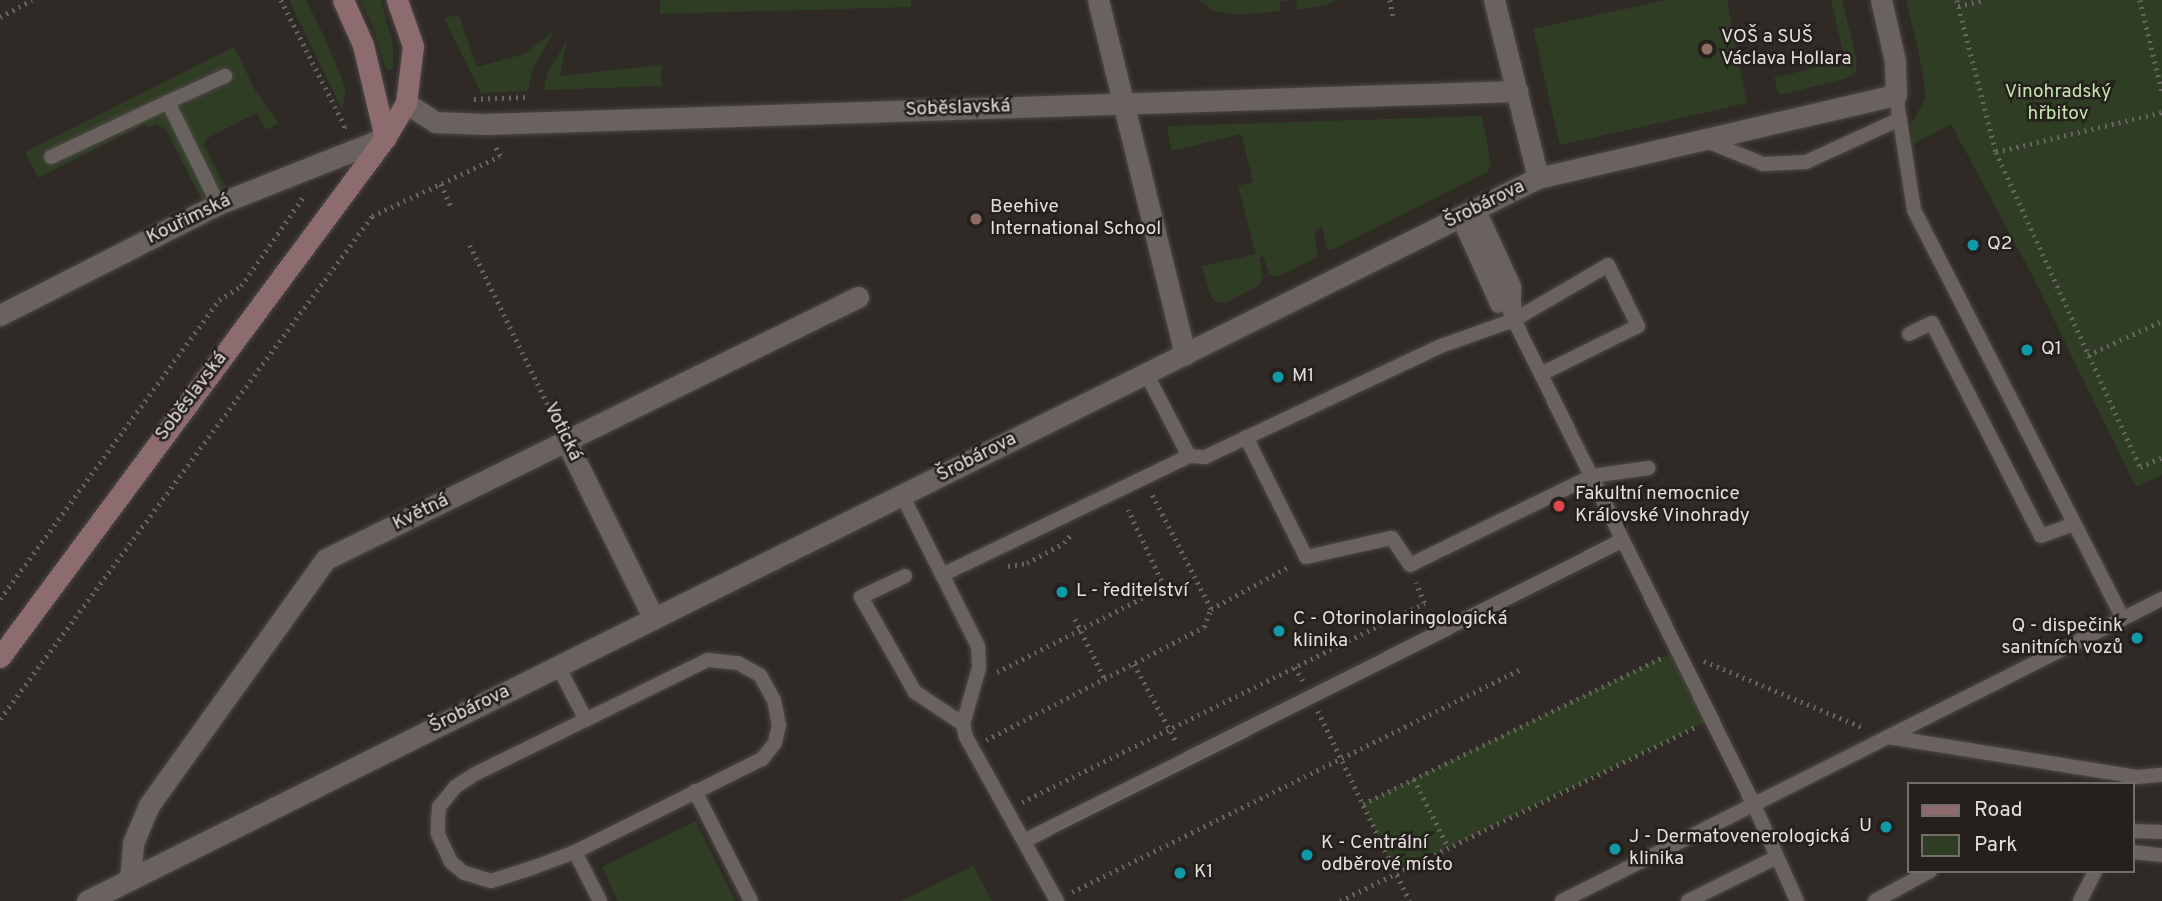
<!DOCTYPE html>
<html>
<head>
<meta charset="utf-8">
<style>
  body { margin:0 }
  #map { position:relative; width:2162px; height:901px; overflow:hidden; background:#302a27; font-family:Overpass,sans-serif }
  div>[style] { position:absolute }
  .green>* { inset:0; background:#2e3d23; transform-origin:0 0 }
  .path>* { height:4.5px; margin-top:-2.25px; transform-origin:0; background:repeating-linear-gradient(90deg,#686260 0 2px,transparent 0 7px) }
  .roads { filter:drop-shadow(0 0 2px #4d4845) drop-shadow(0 0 2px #4d4845) }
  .lane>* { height:14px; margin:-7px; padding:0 7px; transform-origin:7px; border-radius:7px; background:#69625e }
  .street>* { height:21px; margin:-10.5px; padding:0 10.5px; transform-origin:10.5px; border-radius:10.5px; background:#69625e }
  .secondary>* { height:21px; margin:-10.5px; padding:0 10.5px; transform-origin:10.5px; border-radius:10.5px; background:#8d6c6f }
  .dots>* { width:19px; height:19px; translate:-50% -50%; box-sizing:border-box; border:4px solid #26201d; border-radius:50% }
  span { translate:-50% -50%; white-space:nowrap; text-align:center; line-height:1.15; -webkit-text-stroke:5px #26201d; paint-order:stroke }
  .poi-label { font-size:19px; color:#e3dfdd }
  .left { translate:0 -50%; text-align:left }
  .right { translate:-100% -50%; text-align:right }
  .park-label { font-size:19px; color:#c3e4ac }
  .street-label { font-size:19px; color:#e3dfdd }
  .legend { position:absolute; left:1907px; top:782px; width:228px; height:91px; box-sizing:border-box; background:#26201d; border:2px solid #726c6a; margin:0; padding:9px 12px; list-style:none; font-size:21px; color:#e3dfdd }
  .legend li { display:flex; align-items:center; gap:14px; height:35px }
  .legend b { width:35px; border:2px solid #726c6a }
</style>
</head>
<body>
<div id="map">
  <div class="green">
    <i style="clip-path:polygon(289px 0,306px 0,325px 38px,346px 89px,342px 109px)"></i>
    <i style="clip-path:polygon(360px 0,381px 0,393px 44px,393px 70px,386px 70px,373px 26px)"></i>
    <i style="clip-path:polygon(660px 0,911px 0,911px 7px,660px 14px)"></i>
    <i style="clip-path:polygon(1199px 0,1337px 0,1326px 5px,1298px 10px,1296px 0,1280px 1px,1280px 11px,1239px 15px,1213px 11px)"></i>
    <i style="clip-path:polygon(1666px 0,1727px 0,1747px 103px,1560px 145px,1533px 29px)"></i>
    <i style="clip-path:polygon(1831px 0,1842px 0,1857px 62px,1856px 72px,1847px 78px,1779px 95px,1774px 78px,1845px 60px)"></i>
    <i style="clip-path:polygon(1906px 0,2162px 0,2162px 475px,2136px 487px,2032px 275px,1951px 124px,1913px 144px,1911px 125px,1925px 99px,1923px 72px)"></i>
    <i style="clip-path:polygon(459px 15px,477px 67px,524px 54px,555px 30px,534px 66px,528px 91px,481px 93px,444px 18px)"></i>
    <i style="clip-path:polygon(567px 41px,560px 76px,661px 65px,662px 86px,544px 90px,547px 73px)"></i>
    <i style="clip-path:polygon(234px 47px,255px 90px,279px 123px,266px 130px,257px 113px,206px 139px,205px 146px,226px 187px,201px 199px,166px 130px,156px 124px,147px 128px,145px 124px,38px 178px,25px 152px)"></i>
    <i style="clip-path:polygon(1482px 116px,1491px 165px,1487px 172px,1331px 250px,1327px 249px,1322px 226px,1315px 231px,1317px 257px,1277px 277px,1269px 273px,1263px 256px,1259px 258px,1263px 274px,1260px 285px,1225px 303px,1216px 302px,1211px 297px,1202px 266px,1256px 254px,1238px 186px,1253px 182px,1241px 134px,1172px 151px,1167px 129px,1170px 126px)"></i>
    <i style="left:1677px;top:650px;width:77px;height:350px;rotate:64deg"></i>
    <i style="clip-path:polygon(696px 821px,735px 901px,618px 901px,602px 867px)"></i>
    <i style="clip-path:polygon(973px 866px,992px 901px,901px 901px)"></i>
  </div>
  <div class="path">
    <i style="left:281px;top:0;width:141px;rotate:63.1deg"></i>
    <i style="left:345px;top:126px;width:6px;rotate:108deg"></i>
    <i style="left:1390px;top:0;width:16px;rotate:79deg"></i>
    <i style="left:1957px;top:0;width:157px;rotate:75.6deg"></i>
    <i style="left:1996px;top:152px;width:346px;rotate:65.4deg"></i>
    <i style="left:2140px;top:467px;width:24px;rotate:-24deg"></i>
    <i style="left:2140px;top:0;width:94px;rotate:76.4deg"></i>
    <i style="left:1958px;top:6px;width:28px;rotate:-13deg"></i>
    <i style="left:0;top:17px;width:36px;rotate:-28deg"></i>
    <i style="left:474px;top:99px;width:51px;rotate:-2.2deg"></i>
    <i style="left:1996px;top:152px;width:171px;rotate:-13.5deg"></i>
    <i style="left:441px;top:184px;width:27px;rotate:66deg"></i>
    <i style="left:470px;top:245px;width:198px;rotate:64deg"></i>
    <i style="left:2088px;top:355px;width:81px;rotate:-24.7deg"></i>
    <i style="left:1008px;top:566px;width:19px;rotate:-9deg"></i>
    <i style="left:1027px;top:563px;width:42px;rotate:-28.4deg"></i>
    <i style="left:1064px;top:543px;width:13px;rotate:-51deg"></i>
    <i style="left:0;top:599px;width:371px;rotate:-53.8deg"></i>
    <i style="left:219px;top:300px;width:26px;rotate:-32deg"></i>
    <i style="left:241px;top:286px;width:110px;rotate:-55deg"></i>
    <i style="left:1211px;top:609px;width:90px;rotate:-28.6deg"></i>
    <i style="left:1075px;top:619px;width:67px;rotate:63.4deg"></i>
    <i style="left:1704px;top:661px;width:173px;rotate:22.7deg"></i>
    <i style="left:1134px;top:664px;width:90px;rotate:61.4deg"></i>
    <i style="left:1295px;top:667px;width:16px;rotate:60deg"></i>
    <i style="left:997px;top:672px;width:187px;rotate:-27deg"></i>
    <i style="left:1164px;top:587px;width:85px;rotate:-115.1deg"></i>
    <i style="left:1318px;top:711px;width:211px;rotate:64.2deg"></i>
    <i style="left:0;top:719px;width:626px;rotate:-53.51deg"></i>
    <i style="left:372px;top:216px;width:141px;rotate:-25.1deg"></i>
    <i style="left:500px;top:156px;width:13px;rotate:-117deg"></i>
    <i style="left:986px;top:740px;width:246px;rotate:-27.4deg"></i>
    <i style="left:1204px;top:627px;width:19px;rotate:-69deg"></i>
    <i style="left:1211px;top:609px;width:128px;rotate:-117.4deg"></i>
    <i style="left:1414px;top:779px;width:77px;rotate:63.1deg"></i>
    <i style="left:1022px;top:802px;width:449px;rotate:-26.3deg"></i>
    <i style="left:1424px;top:603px;width:22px;rotate:-112deg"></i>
    <i style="left:1363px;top:804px;width:332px;rotate:-26.1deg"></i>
    <i style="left:1072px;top:892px;width:499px;rotate:-26.4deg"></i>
    <i style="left:1340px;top:901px;width:395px;rotate:-26.1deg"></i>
  </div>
  <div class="roads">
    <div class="lane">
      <i style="left:1896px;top:95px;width:116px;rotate:81.1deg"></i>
      <i style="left:1914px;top:210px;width:459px;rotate:62.9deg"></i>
      <i style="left:168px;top:102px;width:63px;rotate:-24.5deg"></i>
      <i style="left:1704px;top:140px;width:64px;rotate:22.1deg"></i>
      <i style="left:1763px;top:164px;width:43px;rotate:-2.7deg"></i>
      <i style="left:1806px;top:162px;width:103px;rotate:-24.6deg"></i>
      <i style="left:51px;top:157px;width:129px;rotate:-25.2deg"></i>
      <i style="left:168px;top:102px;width:114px;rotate:63.9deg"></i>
      <i style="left:1478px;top:208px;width:86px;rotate:65.2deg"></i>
      <i style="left:1514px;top:286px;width:26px;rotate:90deg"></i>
      <i style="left:1467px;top:214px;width:116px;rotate:66.1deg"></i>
      <i style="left:1514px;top:320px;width:541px;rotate:63.67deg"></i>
      <i style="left:1754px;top:805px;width:105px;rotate:65.9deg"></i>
      <i style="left:1459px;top:219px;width:95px;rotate:65.9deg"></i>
      <i style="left:1909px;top:334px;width:25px;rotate:-26deg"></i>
      <i style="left:1932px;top:323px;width:239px;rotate:62.9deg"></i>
      <i style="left:2041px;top:536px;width:35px;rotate:-20deg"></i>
      <i style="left:1146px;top:373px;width:93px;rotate:62.6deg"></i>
      <i style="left:1246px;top:437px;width:134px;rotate:63.4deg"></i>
      <i style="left:1306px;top:557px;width:88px;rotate:-12.5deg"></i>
      <i style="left:1392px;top:538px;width:32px;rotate:56deg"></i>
      <i style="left:1410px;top:565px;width:203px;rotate:-26.1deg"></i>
      <i style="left:1592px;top:476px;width:57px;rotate:-8.1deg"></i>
      <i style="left:902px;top:495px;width:169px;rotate:63.3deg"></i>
      <i style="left:978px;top:646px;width:22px;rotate:87deg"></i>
      <i style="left:979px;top:668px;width:58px;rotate:105.9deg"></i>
      <i style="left:963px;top:724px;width:13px;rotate:77deg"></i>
      <i style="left:966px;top:737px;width:188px;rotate:61deg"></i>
      <i style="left:942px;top:575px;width:274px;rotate:-25.7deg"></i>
      <i style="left:1189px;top:456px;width:16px;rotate:4deg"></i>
      <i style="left:1205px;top:457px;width:261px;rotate:-25.2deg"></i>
      <i style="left:1441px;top:346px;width:77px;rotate:-19.6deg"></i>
      <i style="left:1514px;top:320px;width:109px;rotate:-30.3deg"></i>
      <i style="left:1608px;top:265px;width:68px;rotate:63.8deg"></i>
      <i style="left:1638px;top:326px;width:108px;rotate:153.7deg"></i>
      <i style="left:905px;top:576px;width:49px;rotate:154.5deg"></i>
      <i style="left:861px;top:597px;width:109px;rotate:60.4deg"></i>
      <i style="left:915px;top:692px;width:58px;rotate:33.7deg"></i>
      <i style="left:708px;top:660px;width:30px;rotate:6deg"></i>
      <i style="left:738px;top:663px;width:25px;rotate:29deg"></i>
      <i style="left:760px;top:675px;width:29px;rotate:61deg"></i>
      <i style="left:774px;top:700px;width:25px;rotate:79deg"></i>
      <i style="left:779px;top:725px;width:18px;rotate:103deg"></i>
      <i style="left:775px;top:743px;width:21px;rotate:129deg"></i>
      <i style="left:762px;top:759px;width:209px;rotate:153.6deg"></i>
      <i style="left:575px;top:852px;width:46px;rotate:159.6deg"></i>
      <i style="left:532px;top:868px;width:43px;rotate:162.4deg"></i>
      <i style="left:491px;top:881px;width:28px;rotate:-163deg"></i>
      <i style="left:464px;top:873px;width:17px;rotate:-140deg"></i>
      <i style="left:451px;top:862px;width:31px;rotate:-115deg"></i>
      <i style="left:438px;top:834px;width:13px;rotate:-90deg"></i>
      <i style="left:438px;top:821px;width:14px;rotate:-86deg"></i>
      <i style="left:439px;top:807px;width:26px;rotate:-51deg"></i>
      <i style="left:455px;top:787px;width:24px;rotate:-33deg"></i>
      <i style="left:475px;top:774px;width:259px;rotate:-26.1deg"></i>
      <i style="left:558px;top:666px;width:61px;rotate:62.6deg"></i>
      <i style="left:1888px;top:737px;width:252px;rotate:9.1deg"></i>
      <i style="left:2137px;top:777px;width:25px;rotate:-5deg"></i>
      <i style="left:695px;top:791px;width:123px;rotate:63deg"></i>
      <i style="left:2132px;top:831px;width:30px;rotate:2deg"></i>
      <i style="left:1024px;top:841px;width:670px;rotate:-26.68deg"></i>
      <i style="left:575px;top:852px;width:55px;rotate:63deg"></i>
      <i style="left:2132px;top:852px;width:30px;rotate:6deg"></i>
      <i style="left:1562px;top:901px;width:672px;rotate:-26.72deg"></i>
      <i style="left:1688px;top:901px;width:99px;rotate:-26.3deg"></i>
      <i style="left:1875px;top:901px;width:63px;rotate:-28.6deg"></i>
      <i style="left:2080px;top:901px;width:34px;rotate:-63deg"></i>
    </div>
    <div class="street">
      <i style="left:1098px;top:0;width:365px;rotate:76.2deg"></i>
      <i style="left:1494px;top:0;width:183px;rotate:76.1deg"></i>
      <i style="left:406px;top:103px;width:35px;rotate:33deg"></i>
      <i style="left:435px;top:122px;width:50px;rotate:2.3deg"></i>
      <i style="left:485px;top:124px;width:1033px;rotate:-1.83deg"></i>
      <i style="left:0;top:315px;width:245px;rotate:-27deg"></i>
      <i style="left:218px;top:204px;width:180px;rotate:-21.6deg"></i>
      <i style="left:567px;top:443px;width:196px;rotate:63.7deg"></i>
      <i style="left:130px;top:880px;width:37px;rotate:-85deg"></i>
      <i style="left:133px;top:843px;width:41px;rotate:-67.2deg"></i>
      <i style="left:149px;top:805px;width:303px;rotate:-54.3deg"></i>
      <i style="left:326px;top:559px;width:593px;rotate:-26.22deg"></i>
      <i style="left:87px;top:901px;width:1621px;rotate:-26.49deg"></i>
      <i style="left:1538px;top:178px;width:367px;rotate:-13.1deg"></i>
      <i style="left:1896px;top:95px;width:34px;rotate:-92deg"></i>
      <i style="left:1895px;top:61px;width:63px;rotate:-102.9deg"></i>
    </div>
    <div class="secondary">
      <i style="left:343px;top:0;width:49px;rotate:66deg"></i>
      <i style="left:363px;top:45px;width:96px;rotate:76.7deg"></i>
      <i style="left:0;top:657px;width:646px;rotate:-53.43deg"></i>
      <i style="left:385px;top:138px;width:41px;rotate:-59deg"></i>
      <i style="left:406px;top:103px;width:57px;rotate:-83deg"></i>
      <i style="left:413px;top:46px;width:49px;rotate:-109.2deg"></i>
    </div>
  </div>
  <div class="dots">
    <i style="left:1707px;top:49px;background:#8d6e63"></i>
    <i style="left:976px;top:219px;background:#8d6e63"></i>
    <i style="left:1973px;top:245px;background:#0f9aa8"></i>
    <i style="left:2027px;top:350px;background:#0f9aa8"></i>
    <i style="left:1278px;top:377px;background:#0f9aa8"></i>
    <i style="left:1559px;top:506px;background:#e0444e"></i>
    <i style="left:1062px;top:592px;background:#0f9aa8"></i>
    <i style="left:1279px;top:631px;background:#0f9aa8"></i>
    <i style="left:2137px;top:638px;background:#0f9aa8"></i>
    <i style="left:1886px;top:827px;background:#0f9aa8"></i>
    <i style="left:1615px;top:849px;background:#0f9aa8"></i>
    <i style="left:1307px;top:855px;background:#0f9aa8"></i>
    <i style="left:1180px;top:873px;background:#0f9aa8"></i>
  </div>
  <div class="poi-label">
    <span class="left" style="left:1721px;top:49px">VOŠ a SUŠ<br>Václava Hollara</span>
    <span class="left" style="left:990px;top:219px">Beehive<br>International School</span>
    <span class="left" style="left:1987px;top:245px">Q2</span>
    <span class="left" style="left:2041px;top:350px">Q1</span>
    <span class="left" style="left:1292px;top:377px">M1</span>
    <span class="left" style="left:1575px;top:506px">Fakultní nemocnice<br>Královské Vinohrady</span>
    <span class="left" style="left:1076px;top:592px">L - ředitelství</span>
    <span class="left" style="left:1293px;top:631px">C - Otorinolaringologická<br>klinika</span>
    <span class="right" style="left:2123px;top:638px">Q - dispečink<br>sanitních vozů</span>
    <span class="right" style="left:1872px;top:827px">U</span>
    <span class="left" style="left:1629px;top:849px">J - Dermatovenerologická<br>klinika</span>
    <span class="left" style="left:1321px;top:855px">K - Centrální<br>odběrové místo</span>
    <span class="left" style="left:1194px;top:873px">K1</span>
  </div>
  <div class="park-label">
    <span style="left:2058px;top:104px">Vinohradský<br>hřbitov</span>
  </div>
  <div class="street-label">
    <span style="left:958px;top:109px;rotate:-2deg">Soběslavská</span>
    <span style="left:1485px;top:205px;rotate:-26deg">Šrobárova</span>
    <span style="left:189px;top:220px;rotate:-26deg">Kouřimská</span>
    <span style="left:192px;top:397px;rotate:-53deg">Soběslavská</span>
    <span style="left:562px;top:432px;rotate:64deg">Votická</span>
    <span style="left:977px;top:458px;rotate:-27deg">Šrobárova</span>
    <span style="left:421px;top:513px;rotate:-26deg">Květná</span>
    <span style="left:470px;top:710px;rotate:-26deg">Šrobárova</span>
  </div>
  <ul class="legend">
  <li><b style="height:9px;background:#8d6c6f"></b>Road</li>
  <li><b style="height:19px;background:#2e3d23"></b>Park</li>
  </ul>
</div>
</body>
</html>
